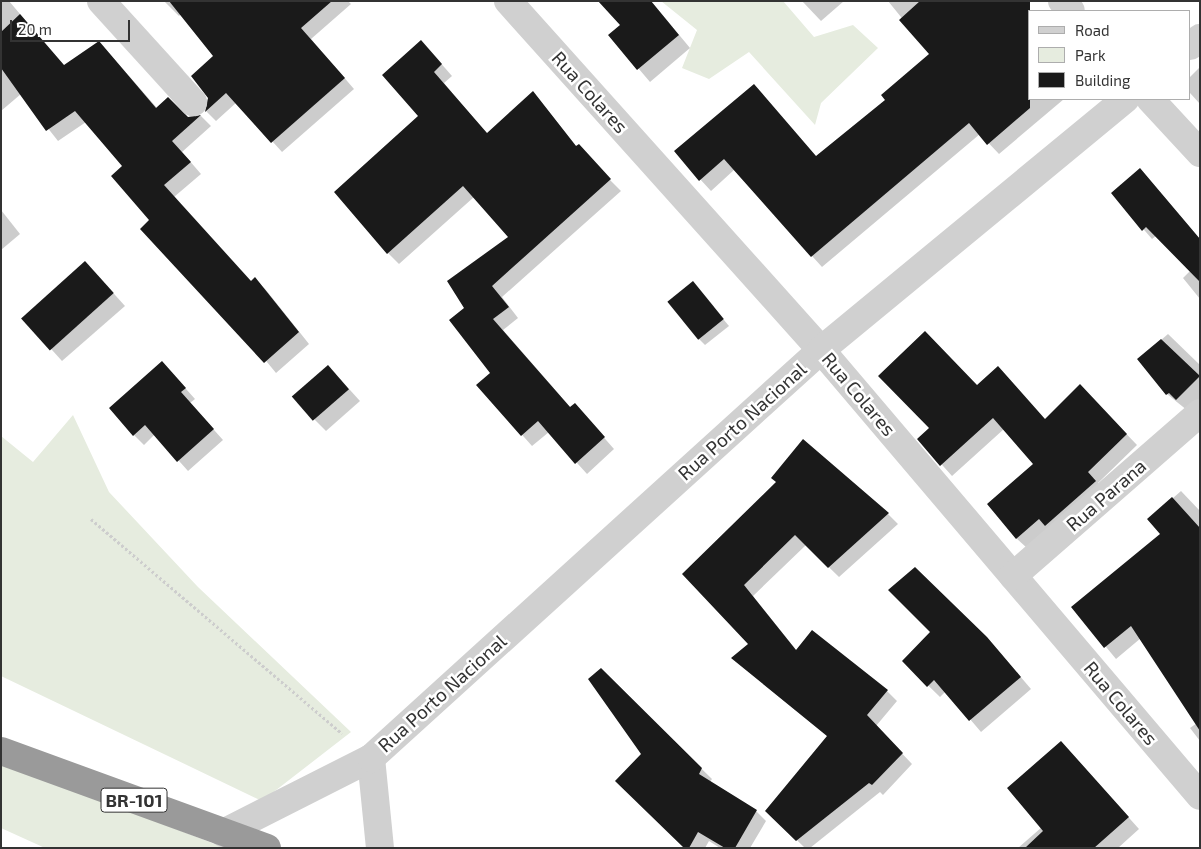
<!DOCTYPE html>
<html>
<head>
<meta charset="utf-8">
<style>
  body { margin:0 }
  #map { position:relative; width:1201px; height:849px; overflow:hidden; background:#fff; font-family:"Exo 2",sans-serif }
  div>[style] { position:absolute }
  .green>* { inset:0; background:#e6ecdf }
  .shadow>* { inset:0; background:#0003 }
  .building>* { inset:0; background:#1a1a1a; transform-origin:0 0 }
  .path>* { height:3px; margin-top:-1.5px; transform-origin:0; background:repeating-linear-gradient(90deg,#cdcdcd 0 2.5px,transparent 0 5px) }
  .minor>* { height:28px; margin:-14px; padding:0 14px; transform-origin:14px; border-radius:14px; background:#d0d0d0 }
  .highway>* { height:28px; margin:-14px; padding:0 14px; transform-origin:14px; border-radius:14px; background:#9a9a9a }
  span { translate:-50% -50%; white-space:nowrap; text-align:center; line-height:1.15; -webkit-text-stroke:5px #fff; paint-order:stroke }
  .shield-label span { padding:1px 4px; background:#fff; border:1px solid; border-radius:4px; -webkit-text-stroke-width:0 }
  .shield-label { font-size:18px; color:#333; font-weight:700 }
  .street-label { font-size:19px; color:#333 }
  .frame { position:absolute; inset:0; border:2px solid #333; pointer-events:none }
  .legend { position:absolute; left:1028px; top:10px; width:162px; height:90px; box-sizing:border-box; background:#fff; border:1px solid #adadad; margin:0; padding:6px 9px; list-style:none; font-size:15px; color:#333 }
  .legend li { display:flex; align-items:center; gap:10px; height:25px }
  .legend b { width:25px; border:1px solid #adadad }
  .scale { position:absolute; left:10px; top:20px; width:120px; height:22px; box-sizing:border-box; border:2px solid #333; border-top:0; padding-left:6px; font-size:15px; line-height:18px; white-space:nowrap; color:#333; -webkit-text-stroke:4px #fff; paint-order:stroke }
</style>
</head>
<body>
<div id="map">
  <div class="green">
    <i style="clip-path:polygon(661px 1px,783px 1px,814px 37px,853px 25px,878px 48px,821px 103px,815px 125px,749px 52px,709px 79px,682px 68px,697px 30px)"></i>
    <i style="clip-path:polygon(73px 415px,109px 492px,198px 587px,351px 732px,262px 801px,1px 676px,1px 436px,33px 462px)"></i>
    <i style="clip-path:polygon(1px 756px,44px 778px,225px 848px,45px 848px,1px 828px)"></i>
  </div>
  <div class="shadow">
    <i style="clip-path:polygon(1px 1px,9px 1px,64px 66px,109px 53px,157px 108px,187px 118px,201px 116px,211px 126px,182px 152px,201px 174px,174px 197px,251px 282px,255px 279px,266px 290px,309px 344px,276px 373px,151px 221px,124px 167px,86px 122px,58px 141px,21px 94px,1px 111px)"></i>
    <i style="clip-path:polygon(164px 1px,348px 1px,351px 4px,311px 39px,354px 89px,282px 152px,237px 102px,216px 121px,206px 111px,215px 56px,181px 14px,179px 16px)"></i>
    <i style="clip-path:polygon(600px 1px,651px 1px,690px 48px,650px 82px,610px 35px,622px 25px)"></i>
    <i style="clip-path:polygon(802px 1px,844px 1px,821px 21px)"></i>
    <i style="clip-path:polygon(888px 1px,1023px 4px,1030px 11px,1030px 99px,1064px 99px,999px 154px,980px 134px,822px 267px,734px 170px,711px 191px,675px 152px,817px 157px,886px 100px,931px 54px)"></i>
    <i style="clip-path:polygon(431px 52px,452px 76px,444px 83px,487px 134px,533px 92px,577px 147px,621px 191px,502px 297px,518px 318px,503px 330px,571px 408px,585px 416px,614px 449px,587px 474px,549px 432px,532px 446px,478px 385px,492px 373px,466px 308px,510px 237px,474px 197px,399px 264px,388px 253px,420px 117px)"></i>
    <i style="clip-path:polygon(1200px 67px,1200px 104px,1190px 93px,1190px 77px)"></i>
    <i style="clip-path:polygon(1140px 169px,1200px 239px,1200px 299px,1183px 278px,1190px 271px,1156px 236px,1152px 239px,1112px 193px)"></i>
    <i style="clip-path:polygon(1px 210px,20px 234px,1px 250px)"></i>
    <i style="clip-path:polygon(97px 275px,125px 306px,62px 361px,23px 318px)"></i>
    <i style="clip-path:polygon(693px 283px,729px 326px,705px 345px,699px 339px)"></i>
    <i style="clip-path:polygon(1168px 334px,1200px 365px,1200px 411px,1193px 415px,1167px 394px,1139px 359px)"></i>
    <i style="clip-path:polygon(162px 362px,195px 399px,190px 403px,223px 440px,188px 471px,155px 434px,144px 445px,134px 435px)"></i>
    <i style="clip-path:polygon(340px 379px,360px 401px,326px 431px,314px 419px)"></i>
    <i style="clip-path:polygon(977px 386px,1045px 420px,1090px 396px,1137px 445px,1098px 483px,1106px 492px,1027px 548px,1016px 538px,1035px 465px,1004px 429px,952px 476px,919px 439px)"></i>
    <i style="clip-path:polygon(778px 483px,888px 514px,898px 524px,839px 577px,806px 545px,753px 596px,797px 651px,887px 691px,897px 701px,876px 726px,912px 764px,883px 795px,880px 792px,810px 848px,805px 848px,767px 811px,828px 737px,732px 658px,749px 644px,684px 574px)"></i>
    <i style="clip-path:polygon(1181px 491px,1200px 511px,1200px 741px,1190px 728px,1197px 723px,1141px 638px,1116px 659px,1073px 607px,1162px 535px,1148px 520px)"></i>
    <i style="clip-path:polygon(987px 638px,1031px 689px,981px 732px,946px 691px,940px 697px,903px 661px)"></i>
    <i style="clip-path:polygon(601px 670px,712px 779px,710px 782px,756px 811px,766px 821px,750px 848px,720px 848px,709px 841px,705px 848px,686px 848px)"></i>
    <i style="clip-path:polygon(1072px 754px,1139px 829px,1118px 848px,1018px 848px,1042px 827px)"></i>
  </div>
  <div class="building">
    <i style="clip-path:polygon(169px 1px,332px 1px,301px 28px,345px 78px,271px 143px,226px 93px,205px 112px,208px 98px,191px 76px,213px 56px)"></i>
    <i style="clip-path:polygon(598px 1px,651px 1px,679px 35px,637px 70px,608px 35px,620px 25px)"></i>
    <i style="clip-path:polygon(920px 1px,1030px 1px,1030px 108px,987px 145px,969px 123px,811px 257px,724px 159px,699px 181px,674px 151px,754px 84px,816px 156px,885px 100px,881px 95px,929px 54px,899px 20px)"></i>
    <i style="clip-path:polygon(20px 14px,64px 65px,99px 41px,156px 108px,168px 97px,188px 117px,201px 115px,172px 141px,191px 162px,164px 185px,251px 281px,255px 277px,299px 332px,264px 363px,140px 229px,149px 220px,111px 176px,122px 166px,75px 111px,46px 131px,1px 68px,1px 32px)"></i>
    <i style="clip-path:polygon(421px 40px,442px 64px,434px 72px,487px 133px,533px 91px,576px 146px,579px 144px,611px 179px,492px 286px,509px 307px,493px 319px,570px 407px,575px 403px,605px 437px,575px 464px,538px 421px,521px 436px,476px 385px,490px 373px,449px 320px,464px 308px,447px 281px,508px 237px,463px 186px,387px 254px,334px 192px,418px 116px,382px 75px)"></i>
    <i style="clip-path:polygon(1140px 168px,1200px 239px,1200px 282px,1146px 227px,1142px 231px,1111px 193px)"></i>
    <i style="left:85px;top:261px;width:43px;height:86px;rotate:48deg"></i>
    <i style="left:693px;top:281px;width:49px;height:33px;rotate:51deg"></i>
    <i style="clip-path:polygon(925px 331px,977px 385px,998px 366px,1045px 419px,1080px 384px,1127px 434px,1088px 472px,1096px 481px,1045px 526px,1039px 519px,1016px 539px,987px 504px,1033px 464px,993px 418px,940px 466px,917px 439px,929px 428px,878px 376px)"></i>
    <i style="clip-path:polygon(1161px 339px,1200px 376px,1176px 400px,1169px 393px,1166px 395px,1137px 359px)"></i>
    <i style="clip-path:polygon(162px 361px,186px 388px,181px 392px,214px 429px,177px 462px,145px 425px,133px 436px,109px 408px)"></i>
    <i style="left:328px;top:365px;width:32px;height:48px;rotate:49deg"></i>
    <i style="clip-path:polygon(803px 439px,889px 513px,828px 568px,795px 535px,744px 585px,796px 650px,812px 630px,888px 690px,867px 715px,903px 753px,872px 785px,869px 783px,796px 841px,765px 811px,827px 736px,731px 658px,748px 644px,682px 574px,776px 482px,771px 478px)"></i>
    <i style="clip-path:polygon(1172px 497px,1200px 528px,1200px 731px,1131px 626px,1104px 648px,1071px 607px,1160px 534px,1147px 519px)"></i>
    <i style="clip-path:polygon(915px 567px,987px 637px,1021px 677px,969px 721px,934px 680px,927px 687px,902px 661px,930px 632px,888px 590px)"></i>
    <i style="clip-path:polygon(601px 668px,702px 768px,699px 774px,757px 810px,735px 848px,725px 848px,698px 832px,689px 848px,684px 848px,615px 781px,641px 754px,588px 679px)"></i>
    <i style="clip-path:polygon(1061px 741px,1129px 817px,1094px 848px,1025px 848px,1043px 831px,1007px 788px)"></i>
  </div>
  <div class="path">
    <i style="left:91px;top:519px;width:330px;rotate:40.5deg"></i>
  </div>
  <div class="minor">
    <i style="left:101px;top:1px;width:137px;rotate:47.7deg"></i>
    <i style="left:508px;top:1px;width:469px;rotate:48.1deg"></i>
    <i style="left:821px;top:350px;width:585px;rotate:49.64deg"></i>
    <i style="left:1062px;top:1px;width:13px;rotate:48deg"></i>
    <i style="left:1190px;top:46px;width:13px;rotate:-39deg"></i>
    <i style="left:1150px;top:99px;width:74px;rotate:47.2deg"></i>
    <i style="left:1013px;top:576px;width:248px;rotate:-41.1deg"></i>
    <i style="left:371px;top:758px;width:90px;rotate:84.3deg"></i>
    <i style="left:223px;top:833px;width:166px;rotate:-26.9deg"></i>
    <i style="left:371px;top:758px;width:607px;rotate:-42.2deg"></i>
    <i style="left:821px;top:350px;width:395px;rotate:-39.5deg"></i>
  </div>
  <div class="highway">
    <i style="left:1px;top:751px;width:283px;rotate:20deg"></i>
  </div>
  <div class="shield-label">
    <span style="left:134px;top:800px">BR-101</span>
  </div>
  <div class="street-label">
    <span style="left:590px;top:92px;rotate:48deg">Rua Colares</span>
    <span style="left:859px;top:394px;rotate:50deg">Rua Colares</span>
    <span style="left:742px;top:421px;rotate:-42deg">Rua Porto Nacional</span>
    <span style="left:1106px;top:495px;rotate:-41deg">Rua Parana</span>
    <span style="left:442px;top:693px;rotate:-42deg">Rua Porto Nacional</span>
    <span style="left:1121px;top:703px;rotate:50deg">Rua Colares</span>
  </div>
  <div class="frame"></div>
  <ul class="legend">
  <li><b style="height:6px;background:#d0d0d0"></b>Road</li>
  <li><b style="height:14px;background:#e6ecdf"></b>Park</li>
  <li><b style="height:14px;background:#1a1a1a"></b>Building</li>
  </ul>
  <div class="scale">20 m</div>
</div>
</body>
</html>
